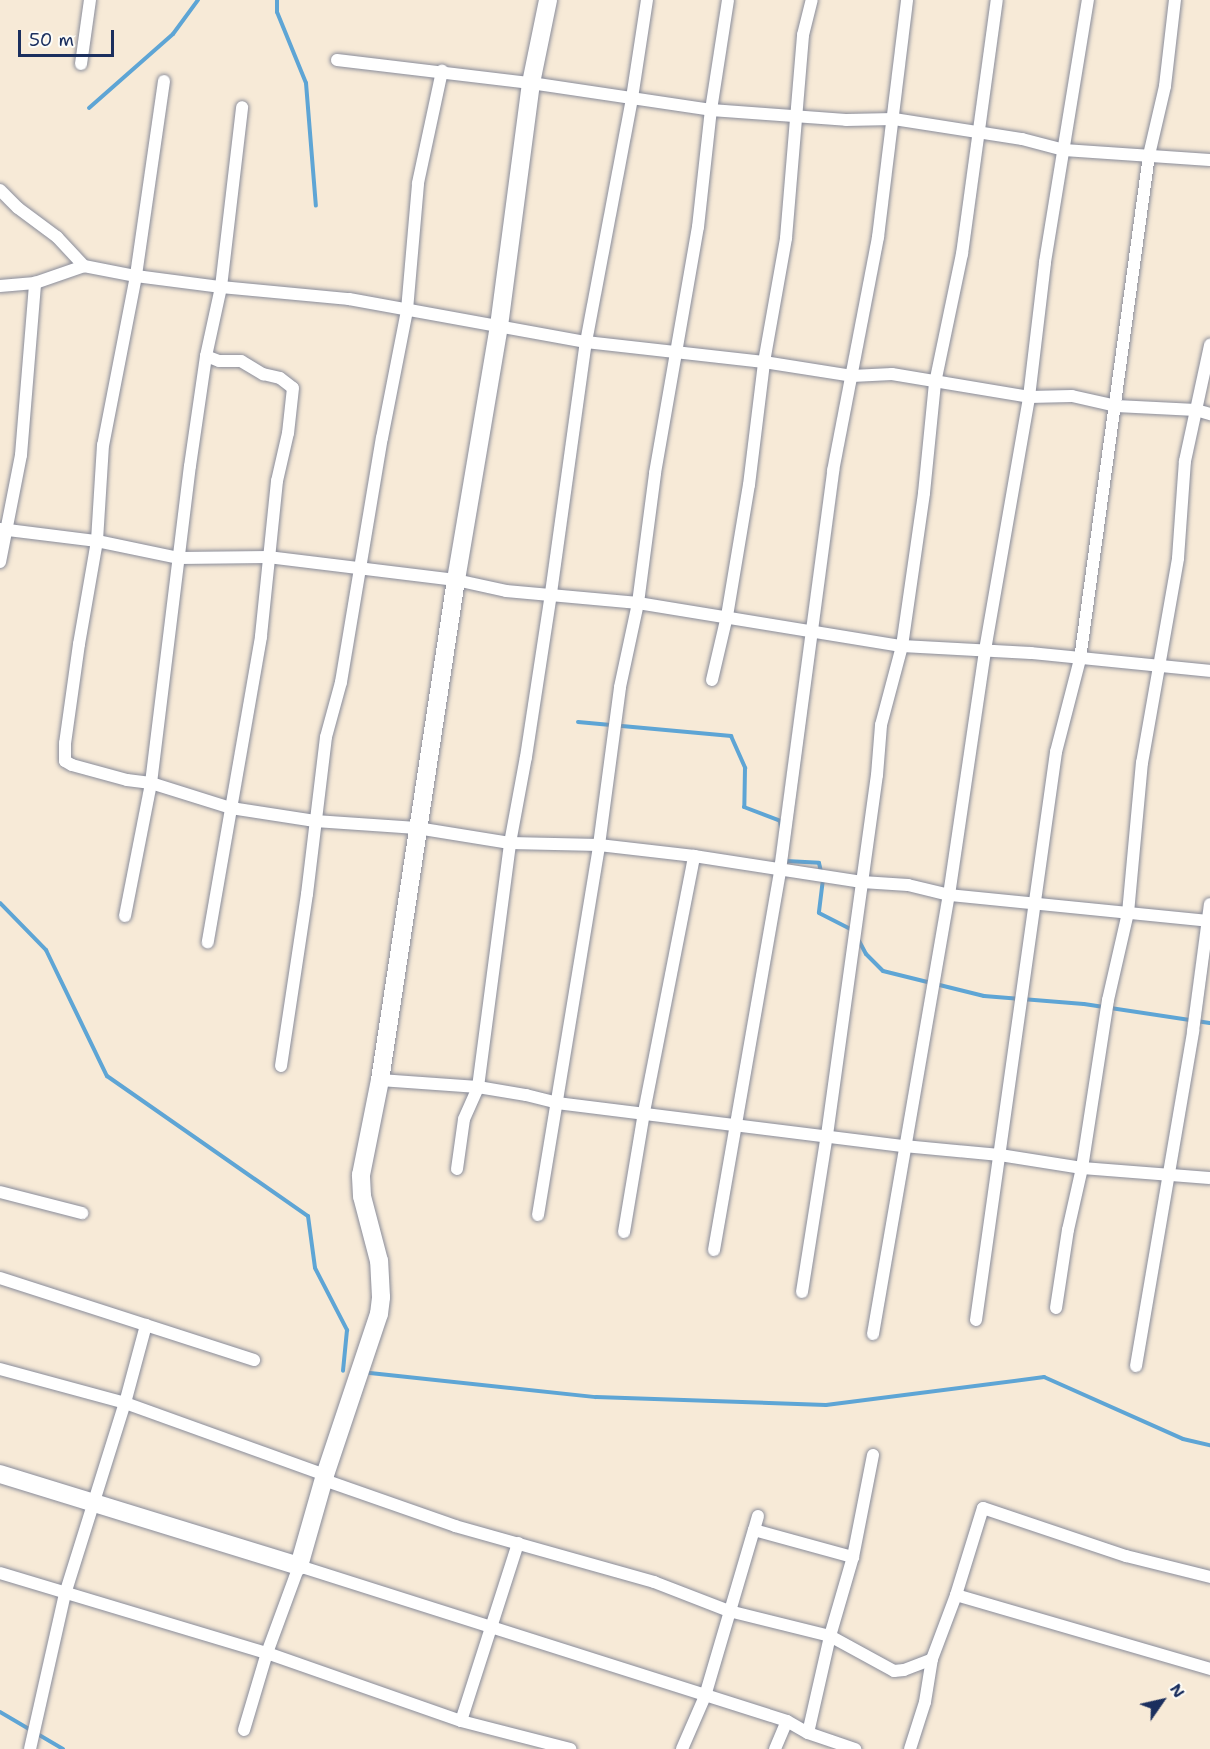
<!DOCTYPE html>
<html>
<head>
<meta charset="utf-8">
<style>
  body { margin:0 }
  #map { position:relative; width:1210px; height:1749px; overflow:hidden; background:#f7ead7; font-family:"Shantell Sans",sans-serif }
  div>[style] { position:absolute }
  .stream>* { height:4px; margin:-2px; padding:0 2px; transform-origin:2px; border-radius:2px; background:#5ea5d5 }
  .roads { filter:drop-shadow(0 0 2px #898c9a) drop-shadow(0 0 2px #898c9a) }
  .street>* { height:12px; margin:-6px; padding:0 6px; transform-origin:6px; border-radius:6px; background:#fff }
  .secondary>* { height:18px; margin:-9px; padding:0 9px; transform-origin:9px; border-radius:9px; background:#fff }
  span { translate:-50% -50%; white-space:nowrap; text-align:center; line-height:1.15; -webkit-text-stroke:4.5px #fdfcf7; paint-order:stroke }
  .north { position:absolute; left:1132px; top:1671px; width:60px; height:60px; -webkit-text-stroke:4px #fdfcf7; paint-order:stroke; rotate:56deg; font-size:16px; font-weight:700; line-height:24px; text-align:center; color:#1b2f5e }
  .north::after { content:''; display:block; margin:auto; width:21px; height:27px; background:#1b2f5e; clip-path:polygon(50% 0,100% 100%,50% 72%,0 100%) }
  .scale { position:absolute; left:18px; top:30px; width:96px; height:27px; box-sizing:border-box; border:3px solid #1b2f5e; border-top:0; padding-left:8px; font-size:18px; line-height:21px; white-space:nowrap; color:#1b2f5e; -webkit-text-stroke:4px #fdfcf7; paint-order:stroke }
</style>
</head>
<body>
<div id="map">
  <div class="stream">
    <i style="left:277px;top:0;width:12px;rotate:90deg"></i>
    <i style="left:277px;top:12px;width:77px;rotate:67.8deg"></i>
    <i style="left:306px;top:83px;width:123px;rotate:85.4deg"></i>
    <i style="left:89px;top:108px;width:112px;rotate:-41.4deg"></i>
    <i style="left:173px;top:34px;width:42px;rotate:-53.7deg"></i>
    <i style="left:578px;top:722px;width:154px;rotate:5.2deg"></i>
    <i style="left:731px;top:736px;width:35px;rotate:66deg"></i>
    <i style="left:745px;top:768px;width:39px;rotate:91deg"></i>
    <i style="left:744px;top:807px;width:39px;rotate:21deg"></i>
    <i style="left:780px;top:821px;width:6px;rotate:81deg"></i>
    <i style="left:786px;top:861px;width:33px;rotate:3deg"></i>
    <i style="left:819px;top:863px;width:9px;rotate:77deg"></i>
    <i style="left:823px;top:879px;width:34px;rotate:97deg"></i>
    <i style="left:819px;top:913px;width:38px;rotate:27deg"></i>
    <i style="left:0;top:903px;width:66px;rotate:45.6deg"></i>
    <i style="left:46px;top:950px;width:140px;rotate:64.2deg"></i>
    <i style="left:107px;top:1076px;width:245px;rotate:34.9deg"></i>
    <i style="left:308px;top:1216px;width:52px;rotate:82.3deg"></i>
    <i style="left:315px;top:1268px;width:70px;rotate:62.7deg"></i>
    <i style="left:347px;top:1330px;width:41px;rotate:95.6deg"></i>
    <i style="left:858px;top:939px;width:17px;rotate:62deg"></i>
    <i style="left:866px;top:954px;width:24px;rotate:45deg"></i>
    <i style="left:883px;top:971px;width:104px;rotate:13.9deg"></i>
    <i style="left:984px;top:996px;width:100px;rotate:4.6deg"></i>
    <i style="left:1084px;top:1004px;width:127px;rotate:8.6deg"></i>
    <i style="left:370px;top:1373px;width:227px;rotate:6.1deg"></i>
    <i style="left:596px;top:1397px;width:230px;rotate:2deg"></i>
    <i style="left:826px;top:1405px;width:220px;rotate:-7.3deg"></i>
    <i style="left:1044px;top:1377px;width:152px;rotate:24deg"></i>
    <i style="left:1183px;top:1439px;width:28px;rotate:13deg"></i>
    <i style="left:0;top:1712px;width:73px;rotate:30.4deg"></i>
  </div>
  <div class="roads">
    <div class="street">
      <i style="left:337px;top:60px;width:195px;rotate:6.8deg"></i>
      <i style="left:531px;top:83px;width:182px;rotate:8.5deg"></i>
      <i style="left:711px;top:110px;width:135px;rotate:4.2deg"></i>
      <i style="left:846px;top:120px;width:48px;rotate:-1.2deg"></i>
      <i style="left:894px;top:119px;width:130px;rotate:8.9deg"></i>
      <i style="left:1022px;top:139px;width:43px;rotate:14.7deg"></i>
      <i style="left:1064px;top:150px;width:146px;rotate:3.9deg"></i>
      <i style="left:81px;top:64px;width:65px;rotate:-82deg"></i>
      <i style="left:164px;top:81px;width:197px;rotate:98.2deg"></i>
      <i style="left:136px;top:276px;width:172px;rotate:101deg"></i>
      <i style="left:103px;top:445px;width:96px;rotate:93.6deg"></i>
      <i style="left:97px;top:541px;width:105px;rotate:99.9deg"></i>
      <i style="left:79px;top:644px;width:100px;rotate:98deg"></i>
      <i style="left:65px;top:743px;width:18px;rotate:90deg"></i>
      <i style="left:65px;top:761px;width:8px;rotate:30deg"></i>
      <i style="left:72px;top:765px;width:57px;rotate:15.3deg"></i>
      <i style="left:127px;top:780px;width:24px;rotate:7deg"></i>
      <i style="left:151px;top:783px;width:84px;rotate:17.4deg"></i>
      <i style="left:231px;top:808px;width:85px;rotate:8.8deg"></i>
      <i style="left:315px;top:821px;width:102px;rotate:3.9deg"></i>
      <i style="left:417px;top:828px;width:94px;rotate:9.2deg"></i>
      <i style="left:510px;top:843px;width:89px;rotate:1.3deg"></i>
      <i style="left:599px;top:845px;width:96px;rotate:6.6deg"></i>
      <i style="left:694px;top:856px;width:170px;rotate:8.8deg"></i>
      <i style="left:862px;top:882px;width:46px;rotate:3.7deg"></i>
      <i style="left:908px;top:885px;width:42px;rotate:13.7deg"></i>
      <i style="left:949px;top:895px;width:262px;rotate:5.7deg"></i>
      <i style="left:0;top:190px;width:25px;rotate:45deg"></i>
      <i style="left:18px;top:208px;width:49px;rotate:36.6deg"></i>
      <i style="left:57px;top:237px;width:40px;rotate:47deg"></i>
      <i style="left:84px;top:266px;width:53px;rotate:10.9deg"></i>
      <i style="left:136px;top:276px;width:86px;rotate:7.4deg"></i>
      <i style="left:221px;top:287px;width:129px;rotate:5.4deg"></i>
      <i style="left:349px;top:299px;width:241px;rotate:10.3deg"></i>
      <i style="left:586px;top:342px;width:179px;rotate:6.4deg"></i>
      <i style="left:764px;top:362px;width:89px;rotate:9deg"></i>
      <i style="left:852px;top:376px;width:40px;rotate:-2.9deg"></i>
      <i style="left:892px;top:374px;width:139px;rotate:9.5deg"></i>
      <i style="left:1029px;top:397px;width:43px;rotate:-1.3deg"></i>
      <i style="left:1072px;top:396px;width:45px;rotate:12.8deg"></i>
      <i style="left:1116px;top:406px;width:80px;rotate:2.9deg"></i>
      <i style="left:1196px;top:410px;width:15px;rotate:16deg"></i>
      <i style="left:0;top:286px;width:35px;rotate:-5deg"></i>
      <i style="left:35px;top:283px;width:52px;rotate:-19.1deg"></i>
      <i style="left:206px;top:356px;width:14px;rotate:21deg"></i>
      <i style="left:219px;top:361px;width:22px"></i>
      <i style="left:241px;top:361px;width:26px;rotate:31deg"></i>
      <i style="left:263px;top:374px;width:17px;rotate:13deg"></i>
      <i style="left:280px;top:378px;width:16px;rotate:38deg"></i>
      <i style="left:293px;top:388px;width:45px;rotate:96.3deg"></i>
      <i style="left:288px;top:433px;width:49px;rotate:102.9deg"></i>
      <i style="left:277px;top:481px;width:157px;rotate:95.9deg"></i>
      <i style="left:261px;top:637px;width:310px;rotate:99.9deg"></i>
      <i style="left:0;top:529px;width:98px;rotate:7.1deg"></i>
      <i style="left:97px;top:541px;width:84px;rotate:11.7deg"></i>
      <i style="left:179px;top:558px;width:89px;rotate:-0.6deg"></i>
      <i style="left:268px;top:557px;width:189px;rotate:7deg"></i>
      <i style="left:456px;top:580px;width:51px;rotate:12.4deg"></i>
      <i style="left:506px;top:591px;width:133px;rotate:5.2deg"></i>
      <i style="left:638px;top:603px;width:267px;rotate:9.3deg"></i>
      <i style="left:902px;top:646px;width:129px;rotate:3.1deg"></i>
      <i style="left:1031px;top:653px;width:180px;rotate:5.7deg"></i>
      <i style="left:0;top:562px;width:109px;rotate:-78.9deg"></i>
      <i style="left:21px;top:455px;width:173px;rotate:-85.3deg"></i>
      <i style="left:712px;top:680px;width:66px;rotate:-76.8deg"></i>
      <i style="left:727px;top:616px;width:133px;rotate:-80.5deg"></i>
      <i style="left:749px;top:485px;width:124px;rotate:-83deg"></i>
      <i style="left:764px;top:362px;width:126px;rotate:-79.9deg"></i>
      <i style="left:786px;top:238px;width:204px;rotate:-85.2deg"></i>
      <i style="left:803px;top:35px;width:36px;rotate:-76deg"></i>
      <i style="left:125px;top:916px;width:136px;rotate:-78.9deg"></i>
      <i style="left:151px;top:783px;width:319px;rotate:-83deg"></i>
      <i style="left:190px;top:466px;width:111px;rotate:-81.7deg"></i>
      <i style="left:206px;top:356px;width:71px;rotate:-77.7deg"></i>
      <i style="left:221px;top:287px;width:181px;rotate:-83.3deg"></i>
      <i style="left:281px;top:1066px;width:174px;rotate:-81.4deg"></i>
      <i style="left:307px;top:894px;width:158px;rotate:-83.1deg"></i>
      <i style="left:326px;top:737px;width:57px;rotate:-74.7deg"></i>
      <i style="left:341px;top:682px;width:247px;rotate:-80.5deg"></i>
      <i style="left:382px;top:438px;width:130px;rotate:-78.9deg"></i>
      <i style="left:407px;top:310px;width:127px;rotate:-85deg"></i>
      <i style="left:418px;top:183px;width:115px;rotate:-77.9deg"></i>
      <i style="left:380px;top:1080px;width:98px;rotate:4.1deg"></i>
      <i style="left:478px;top:1087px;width:49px;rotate:9.5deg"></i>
      <i style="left:526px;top:1095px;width:32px;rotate:14deg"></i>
      <i style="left:557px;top:1103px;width:350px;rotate:7.1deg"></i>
      <i style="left:904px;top:1146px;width:96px;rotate:5.4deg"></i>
      <i style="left:1000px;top:1155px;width:83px;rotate:9deg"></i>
      <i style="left:1082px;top:1168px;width:128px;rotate:4.5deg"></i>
      <i style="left:457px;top:1169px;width:50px;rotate:-82deg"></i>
      <i style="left:464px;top:1119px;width:35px;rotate:-66deg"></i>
      <i style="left:478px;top:1087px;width:246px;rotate:-82.5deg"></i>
      <i style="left:510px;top:843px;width:87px;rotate:-79.5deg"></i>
      <i style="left:526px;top:757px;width:166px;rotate:-81.3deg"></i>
      <i style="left:551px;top:593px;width:253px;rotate:-82.1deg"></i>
      <i style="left:586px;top:342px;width:248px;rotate:-79.3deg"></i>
      <i style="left:632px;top:98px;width:99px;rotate:-81.3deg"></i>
      <i style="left:0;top:1192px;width:85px;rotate:14.4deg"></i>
      <i style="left:538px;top:1215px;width:375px;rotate:-80.6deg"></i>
      <i style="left:599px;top:845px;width:159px;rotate:-82.4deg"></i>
      <i style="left:620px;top:687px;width:86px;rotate:-77.9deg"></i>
      <i style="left:638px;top:603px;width:131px;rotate:-82.5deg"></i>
      <i style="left:655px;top:473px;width:250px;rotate:-80.1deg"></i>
      <i style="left:698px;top:227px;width:118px;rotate:-83.7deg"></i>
      <i style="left:711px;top:110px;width:111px;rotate:-81.2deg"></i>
      <i style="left:624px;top:1232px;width:122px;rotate:-80.5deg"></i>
      <i style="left:644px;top:1112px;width:261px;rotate:-78.9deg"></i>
      <i style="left:714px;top:1250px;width:386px;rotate:-80.1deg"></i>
      <i style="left:780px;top:870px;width:403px;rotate:-82.4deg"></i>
      <i style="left:833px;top:471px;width:238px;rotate:-79.1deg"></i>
      <i style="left:878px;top:237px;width:239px;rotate:-83deg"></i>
      <i style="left:0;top:1278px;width:267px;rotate:17.9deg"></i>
      <i style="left:802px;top:1292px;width:159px;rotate:-81deg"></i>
      <i style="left:827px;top:1135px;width:363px;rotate:-82.1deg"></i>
      <i style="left:877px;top:775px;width:50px;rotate:-85.4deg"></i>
      <i style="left:881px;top:725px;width:82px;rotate:-75.1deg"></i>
      <i style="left:902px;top:646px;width:155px;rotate:-81.8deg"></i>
      <i style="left:924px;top:493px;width:111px;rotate:-84.3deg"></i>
      <i style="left:935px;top:383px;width:132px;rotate:-78.2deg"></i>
      <i style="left:962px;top:254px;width:256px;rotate:-82.2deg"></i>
      <i style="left:1056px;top:1308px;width:79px;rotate:-81.3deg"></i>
      <i style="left:1068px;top:1230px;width:64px;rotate:-77.3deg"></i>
      <i style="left:1082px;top:1168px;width:170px;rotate:-81.2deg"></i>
      <i style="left:1108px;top:1000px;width:89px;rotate:-77.1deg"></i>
      <i style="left:1128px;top:913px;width:151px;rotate:-84.7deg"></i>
      <i style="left:1142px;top:763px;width:208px;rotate:-80deg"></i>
      <i style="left:1178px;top:558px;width:97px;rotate:-85.9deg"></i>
      <i style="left:1185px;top:461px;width:119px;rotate:-77.8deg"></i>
      <i style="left:976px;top:1320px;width:574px;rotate:-81.98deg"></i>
      <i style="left:1056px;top:752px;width:96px;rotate:-75.5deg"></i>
      <i style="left:1080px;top:659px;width:509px;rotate:-82.2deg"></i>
      <i style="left:1149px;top:155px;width:71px;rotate:-76.9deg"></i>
      <i style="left:1165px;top:86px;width:87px;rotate:-83.4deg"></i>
      <i style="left:873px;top:1334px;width:446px;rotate:-80.2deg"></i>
      <i style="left:949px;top:895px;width:248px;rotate:-81.6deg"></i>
      <i style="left:985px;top:650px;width:257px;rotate:-80.1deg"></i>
      <i style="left:1029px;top:397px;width:136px;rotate:-83.2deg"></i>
      <i style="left:1045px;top:262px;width:266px;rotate:-80.7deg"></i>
      <i style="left:1136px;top:1366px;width:340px;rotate:-80.3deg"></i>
      <i style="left:1193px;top:1031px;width:128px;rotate:-82.4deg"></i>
      <i style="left:0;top:1369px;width:130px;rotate:15.2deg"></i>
      <i style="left:125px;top:1403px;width:213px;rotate:19.8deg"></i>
      <i style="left:324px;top:1480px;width:139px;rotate:19.3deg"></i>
      <i style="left:455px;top:1526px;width:207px;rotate:15.7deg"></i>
      <i style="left:654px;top:1582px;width:80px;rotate:21.1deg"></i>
      <i style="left:729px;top:1611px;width:104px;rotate:13.9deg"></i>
      <i style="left:830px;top:1636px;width:73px;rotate:28.7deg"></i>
      <i style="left:894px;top:1671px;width:10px;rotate:-6deg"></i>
      <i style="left:904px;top:1670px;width:30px;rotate:-21deg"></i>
      <i style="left:758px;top:1516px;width:15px;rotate:106deg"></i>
      <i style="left:754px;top:1530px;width:103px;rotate:15.3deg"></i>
      <i style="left:0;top:1573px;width:279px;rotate:16.7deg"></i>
      <i style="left:267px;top:1653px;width:206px;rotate:19.3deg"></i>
      <i style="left:461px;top:1721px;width:113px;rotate:14.4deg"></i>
      <i style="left:956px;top:1595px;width:265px;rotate:16.2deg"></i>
      <i style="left:461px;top:1721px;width:187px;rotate:-72.2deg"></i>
      <i style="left:244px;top:1730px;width:80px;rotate:-73.4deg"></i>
      <i style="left:267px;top:1653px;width:93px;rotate:-69.8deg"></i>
      <i style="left:299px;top:1566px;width:512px;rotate:17.62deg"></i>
      <i style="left:787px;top:1721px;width:24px;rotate:30deg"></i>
      <i style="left:808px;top:1733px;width:50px;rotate:18.8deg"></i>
      <i style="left:808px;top:1733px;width:99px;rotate:-77.2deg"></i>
      <i style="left:830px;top:1636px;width:82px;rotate:-73.8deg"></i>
      <i style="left:853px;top:1557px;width:104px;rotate:-78.9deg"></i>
      <i style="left:30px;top:1749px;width:159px;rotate:-77.3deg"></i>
      <i style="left:65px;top:1594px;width:200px;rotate:-72.6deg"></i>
      <i style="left:125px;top:1403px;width:81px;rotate:-74.9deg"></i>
      <i style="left:682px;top:1749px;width:58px;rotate:-66.5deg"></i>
      <i style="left:705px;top:1696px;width:173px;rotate:-73.6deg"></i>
      <i style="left:775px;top:1749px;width:30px;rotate:-67deg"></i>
      <i style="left:910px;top:1749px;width:49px;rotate:-72.3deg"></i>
      <i style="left:925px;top:1702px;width:44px;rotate:-80.8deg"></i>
      <i style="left:932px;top:1659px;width:68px;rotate:-69.4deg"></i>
      <i style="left:956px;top:1595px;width:91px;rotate:-72.8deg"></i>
      <i style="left:983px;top:1508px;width:151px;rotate:18.6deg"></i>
      <i style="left:1126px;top:1556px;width:87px;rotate:14deg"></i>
    </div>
    <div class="secondary">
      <i style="left:0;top:1474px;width:313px;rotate:17.1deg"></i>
      <i style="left:299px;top:1566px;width:95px;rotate:-74.1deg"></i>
      <i style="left:325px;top:1475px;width:170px;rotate:-71.5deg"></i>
      <i style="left:379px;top:1314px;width:17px;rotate:-83deg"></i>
      <i style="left:381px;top:1297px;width:36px;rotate:-93deg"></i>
      <i style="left:379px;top:1261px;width:67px;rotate:-104.7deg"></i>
      <i style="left:362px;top:1196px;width:21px;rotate:-93deg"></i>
      <i style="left:361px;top:1175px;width:97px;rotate:-78.7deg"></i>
      <i style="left:380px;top:1080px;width:506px;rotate:-81.36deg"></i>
      <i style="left:456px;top:580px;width:258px;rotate:-80.4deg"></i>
      <i style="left:499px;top:326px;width:245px;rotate:-82.5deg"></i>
      <i style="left:531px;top:83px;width:85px;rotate:-78.4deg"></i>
    </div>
  </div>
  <div class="north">N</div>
  <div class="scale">50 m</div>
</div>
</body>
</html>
